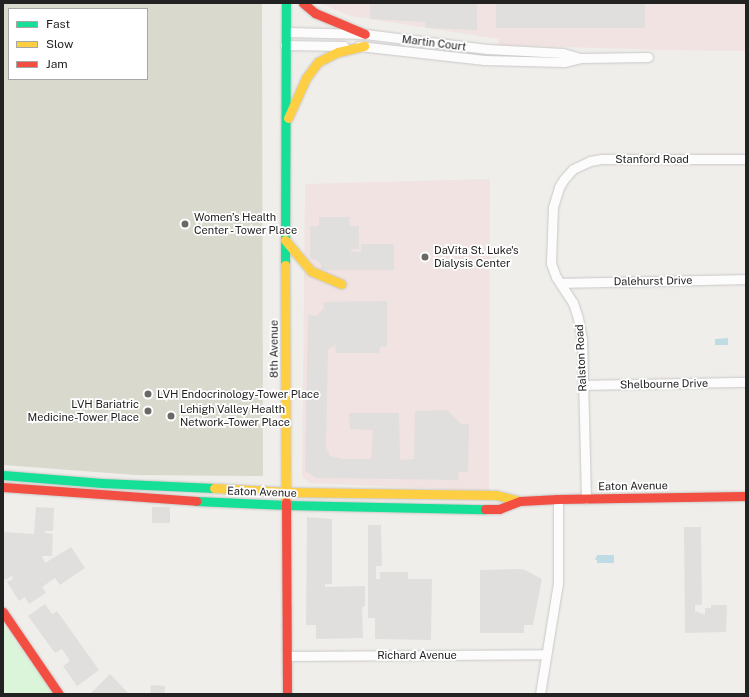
<!DOCTYPE html>
<html>
<head>
<meta charset="utf-8">
<style>
  body { margin:0 }
  #map { position:relative; width:749px; height:697px; overflow:hidden; background:#f0eeeb; font-family:"Public Sans",sans-serif }
  div>[style] { position:absolute }
  .commercial>* { inset:0; background:#f1e3e1 }
  .construction>* { inset:0; background:#d9d9cd }
  .park>* { inset:0; background:#daf5da }
  .parking>* { inset:0; background:#e0dfde; transform-origin:0 0 }
  .water>* { inset:0; background:#bfdbe3 }
  .roads { filter:drop-shadow(0 0 1px #c9c8c7) drop-shadow(0 0 1px #c9c8c7) }
  .street>* { height:9px; margin:-4.5px; padding:0 4.5px; transform-origin:4.5px; border-radius:4.5px; background:#fdfcfc }
  .fast>* { height:9px; margin:-4.5px; padding:0 4.5px; transform-origin:4.5px; border-radius:4.5px; background:#16e098 }
  .slow>* { height:9px; margin:-4.5px; padding:0 4.5px; transform-origin:4.5px; border-radius:4.5px; background:#ffcf43 }
  .jam>* { height:9px; margin:-4.5px; padding:0 4.5px; transform-origin:4.5px; border-radius:4.5px; background:#f24e42 }
  .dots>* { width:11px; height:11px; translate:-50% -50%; box-sizing:border-box; border:2px solid #fff; border-radius:50% }
  span { translate:-50% -50%; white-space:nowrap; text-align:center; line-height:1.15; -webkit-text-stroke:3.5px #fff; paint-order:stroke }
  .street-label { font-size:11px; color:#222 }
  .poi-label { font-size:11px; color:#222 }
  .left { translate:0 -50%; text-align:left }
  .right { translate:-100% -50%; text-align:right }
  .frame { position:absolute; inset:0; border:4px solid #222; pointer-events:none }
  .legend { position:absolute; left:8px; top:8px; width:140px; height:72px; box-sizing:border-box; background:#fff; border:1px solid #a7a7a7; margin:0; padding:5px 7px; list-style:none; font-size:12px; color:#222 }
  .legend li { display:flex; align-items:center; gap:8px; height:20px }
  .legend b { width:20px; border:1px solid #a7a7a7 }
</style>
</head>
<body>
<div id="map">
  <div class="commercial">
    <i style="clip-path:polygon(320px 3px,746px 3px,746px 51px,664px 50px,498px 45px,499px 39px,350px 16px)"></i>
    <i style="clip-path:polygon(490px 179px,489px 491px,309px 483px,302px 476px,305px 184px)"></i>
  </div>
  <div class="construction">
    <i style="clip-path:polygon(evenodd,3px 3px,262px 3px,263px 476px,136px 475px,3px 465px,3px 3px,9px 9px,147px 9px,147px 79px,9px 79px,9px 9px)"></i>
  </div>
  <div class="park">
    <i style="clip-path:polygon(3px 625px,53px 694px,3px 694px)"></i>
  </div>
  <div class="parking">
    <i style="clip-path:polygon(370px 3px,477px 3px,477px 30px,426px 28px,425px 22px,370px 19px)"></i>
    <i style="left:496px;top:3px;width:149px;height:25px"></i>
    <i style="clip-path:polygon(319px 217px,349px 217px,350px 226px,359px 226px,359px 249px,351px 249px,351px 251px,361px 252px,361px 244px,394px 244px,394px 270px,321px 270px,321px 264px,318px 261px,310px 258px,310px 226px,319px 226px)"></i>
    <i style="clip-path:polygon(387px 301px,387px 346px,380px 347px,379px 353px,336px 353px,335px 345px,328px 350px,326px 447px,330px 456px,343px 459px,371px 459px,373px 430px,350px 429px,349px 413px,399px 413px,400px 460px,414px 459px,415px 411px,447px 410px,461px 424px,469px 424px,468px 472px,458px 472px,459px 480px,316px 478px,305px 471px,308px 315px,317px 316px,324px 308px,323px 302px)"></i>
    <i style="clip-path:polygon(36px 507px,54px 508px,53px 531px,45px 531px,45px 533px,53px 534px,52px 556px,42px 556px,45px 563px,71px 547px,85px 568px,60px 585px,55px 578px,42px 587px,46px 593px,29px 604px,25px 597px,19px 601px,7px 582px,13px 579px,12px 576px,5px 580px,3px 576px,3px 532px,34px 534px)"></i>
    <i style="left:152px;top:507px;width:18px;height:16px"></i>
    <i style="clip-path:polygon(307px 517px,332px 519px,332px 584px,325px 584px,325px 587px,365px 586px,365px 606px,362px 607px,363px 638px,316px 639px,316px 625px,306px 625px)"></i>
    <i style="clip-path:polygon(368px 525px,381px 525px,382px 566px,376px 566px,376px 579px,380px 579px,380px 572px,408px 572px,408px 579px,432px 579px,431px 640px,375px 639px,375px 618px,368px 618px)"></i>
    <i style="clip-path:polygon(684px 527px,701px 527px,702px 605px,695px 605px,695px 611px,705px 615px,705px 608px,711px 608px,711px 605px,727px 605px,726px 632px,685px 633px)"></i>
    <i style="clip-path:polygon(523px 569px,542px 579px,533px 625px,524px 625px,524px 633px,480px 633px,480px 570px)"></i>
    <i style="clip-path:polygon(45px 604px,52px 614px,57px 611px,99px 670px,77px 686px,63px 666px,70px 661px,62px 649px,55px 653px,28px 616px)"></i>
    <i style="clip-path:polygon(110px 674px,128px 693px,90px 694px)"></i>
    <i style="left:151px;top:685px;width:14px;height:9px;rotate:4deg"></i>
  </div>
  <div class="water">
    <i style="clip-path:polygon(728px 338px,728px 345px,715px 345px,715px 339px)"></i>
    <i style="clip-path:polygon(597px 555px,614px 555px,614px 563px,597px 563px,597px 560px,595px 560px)"></i>
  </div>
  <div class="roads">
    <div class="street">
      <i style="left:286px;top:32px;width:79px;rotate:1.5deg"></i>
      <i style="left:365px;top:34px;width:123px;rotate:7deg"></i>
      <i style="left:487px;top:49px;width:76px;rotate:3deg"></i>
      <i style="left:563px;top:53px;width:18px;rotate:16deg"></i>
      <i style="left:285px;top:45px;width:59px;rotate:1deg"></i>
      <i style="left:359px;top:46px;width:126px;rotate:6.4deg"></i>
      <i style="left:484px;top:60px;width:80px;rotate:1.4deg"></i>
      <i style="left:564px;top:62px;width:18px;rotate:-13deg"></i>
      <i style="left:582px;top:58px;width:66px;rotate:-0.9deg"></i>
      <i style="left:561px;top:283px;width:185px;rotate:-1.2deg"></i>
      <i style="left:583px;top:385px;width:163px;rotate:-1.1deg"></i>
      <i style="left:586px;top:499px;width:160px;rotate:-91.4deg"></i>
      <i style="left:582px;top:339px;width:21px;rotate:-101deg"></i>
      <i style="left:578px;top:318px;width:16px;rotate:-108deg"></i>
      <i style="left:573px;top:303px;width:31px;rotate:-123deg"></i>
      <i style="left:556px;top:277px;width:15px;rotate:-110deg"></i>
      <i style="left:551px;top:263px;width:56px;rotate:-88deg"></i>
      <i style="left:553px;top:207px;width:21px;rotate:-73deg"></i>
      <i style="left:559px;top:187px;width:9px;rotate:-58deg"></i>
      <i style="left:564px;top:179px;width:13px;rotate:-48deg"></i>
      <i style="left:573px;top:169px;width:19px;rotate:-25deg"></i>
      <i style="left:590px;top:161px;width:11px;rotate:-10deg"></i>
      <i style="left:601px;top:159px;width:145px"></i>
      <i style="left:288px;top:656px;width:258px;rotate:-0.4deg"></i>
      <i style="left:540px;top:694px;width:112px;rotate:-80.8deg"></i>
      <i style="left:558px;top:583px;width:84px;rotate:-90deg"></i>
    </div>
    <div class="fast">
      <i style="left:285px;top:265px;width:262px;rotate:-89.8deg"></i>
      <i style="left:3px;top:475px;width:99px;rotate:4.6deg"></i>
      <i style="left:102px;top:483px;width:112px;rotate:2.6deg"></i>
      <i style="left:196px;top:501px;width:91px;rotate:2.5deg"></i>
      <i style="left:287px;top:505px;width:198px;rotate:1.2deg"></i>
    </div>
    <div class="slow">
      <i style="left:288px;top:118px;width:44px;rotate:-65.8deg"></i>
      <i style="left:306px;top:78px;width:20px;rotate:-53deg"></i>
      <i style="left:318px;top:62px;width:22px;rotate:-27deg"></i>
      <i style="left:338px;top:52px;width:27px;rotate:-13deg"></i>
      <i style="left:285px;top:240px;width:40px;rotate:50deg"></i>
      <i style="left:311px;top:271px;width:33px;rotate:23deg"></i>
      <i style="left:285px;top:265px;width:237px;rotate:89.8deg"></i>
      <i style="left:214px;top:488px;width:73px;rotate:3.1deg"></i>
      <i style="left:287px;top:492px;width:209px;rotate:0.8deg"></i>
      <i style="left:496px;top:495px;width:25px;rotate:14deg"></i>
    </div>
    <div class="jam">
      <i style="left:303px;top:3px;width:16px;rotate:40deg"></i>
      <i style="left:315px;top:13px;width:54px;rotate:22.8deg"></i>
      <i style="left:3px;top:487px;width:194px;rotate:4.1deg"></i>
      <i style="left:286px;top:502px;width:192px;rotate:89.7deg"></i>
      <i style="left:485px;top:509px;width:14px"></i>
      <i style="left:499px;top:509px;width:22px;rotate:-21deg"></i>
      <i style="left:520px;top:501px;width:38px;rotate:-3deg"></i>
      <i style="left:558px;top:499px;width:188px;rotate:-0.9deg"></i>
      <i style="left:3px;top:612px;width:99px;rotate:55.7deg"></i>
    </div>
  </div>
  <div class="dots">
    <i style="left:185px;top:224px;background:#6a6968"></i>
    <i style="left:425px;top:257px;background:#6a6968"></i>
    <i style="left:148px;top:394px;background:#6a6968"></i>
    <i style="left:148px;top:411px;background:#6a6968"></i>
    <i style="left:171px;top:416px;background:#6a6968"></i>
  </div>
  <div class="street-label">
    <span style="left:434px;top:43px;rotate:7deg">Martin Court</span>
    <span style="left:652px;top:159px">Stanford Road</span>
    <span style="left:653px;top:281px;rotate:-1deg">Dalehurst Drive</span>
    <span style="left:274px;top:349px;rotate:-90deg">8th Avenue</span>
    <span style="left:581px;top:358px;rotate:-93deg">Ralston Road</span>
    <span style="left:664px;top:384px;rotate:-1deg">Shelbourne Drive</span>
    <span style="left:633px;top:486px;rotate:-1deg">Eaton Avenue</span>
    <span style="left:262px;top:492px;rotate:2deg">Eaton Avenue</span>
    <span style="left:417px;top:655px">Richard Avenue</span>
  </div>
  <div class="poi-label">
    <span class="left" style="left:194px;top:224px">Women’s Health<br>Center - Tower Place</span>
    <span class="left" style="left:434px;top:257px">DaVita St. Luke's<br>Dialysis Center</span>
    <span class="left" style="left:157px;top:394px">LVH Endocrinology-Tower Place</span>
    <span class="right" style="left:139px;top:411px">LVH Bariatric<br>Medicine-Tower Place</span>
    <span class="left" style="left:180px;top:416px">Lehigh Valley Health<br>Network–Tower Place</span>
  </div>
  <div class="frame"></div>
  <ul class="legend">
  <li><b style="height:5px;background:#16e098"></b>Fast</li>
  <li><b style="height:5px;background:#ffcf43"></b>Slow</li>
  <li><b style="height:5px;background:#f24e42"></b>Jam</li>
  </ul>
</div>
</body>
</html>
